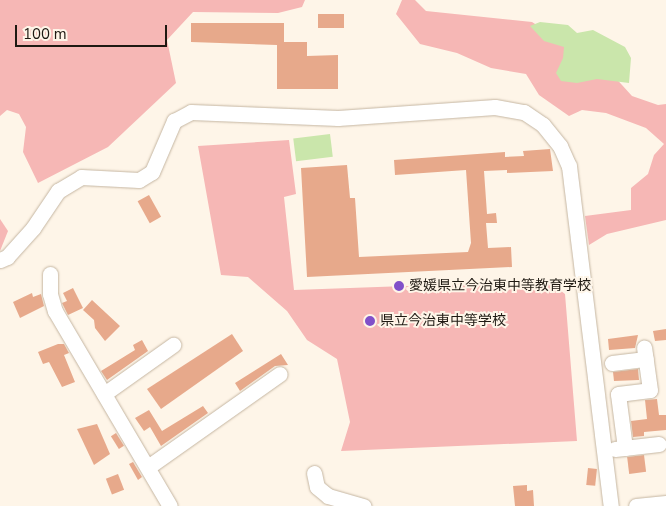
<!DOCTYPE html>
<html>
<head>
<meta charset="utf-8">
<style>
  body { margin:0 }
  #map { position:relative; width:666px; height:506px; overflow:hidden; background:#fef5e8; font-family:"Nunito Sans","Noto Sans JP",sans-serif }
  div>[style] { position:absolute }
  .green>* { inset:0; background:#f6b7b5 }
  .water>* { inset:0; background:#cae6ab; transform-origin:0 0 }
  .building>* { inset:0; background:#e7a98b; transform-origin:0 0 }
  .roads { filter:drop-shadow(0 0 1px #c5b6a2) drop-shadow(0 0 1px #c5b6a2) }
  .minor>* { height:15px; margin:-7.5px; padding:0 7.5px; transform-origin:7.5px; border-radius:7.5px; background:#fff }
  .dots>* { width:14px; height:14px; translate:-50% -50%; box-sizing:border-box; border:2px solid #fef5e8; border-radius:50% }
  span { translate:-50% -50%; white-space:nowrap; text-align:center; line-height:1.15; -webkit-text-stroke:4px #fef5e8; paint-order:stroke }
  .poi-label { font-size:14px; color:#1e1912 }
  .left { translate:0 -50%; text-align:left }
  .scale { position:absolute; left:15px; top:25px; width:152px; height:22px; box-sizing:border-box; border:2px solid #1e1912; border-top:0; padding-left:6px; font-size:15px; line-height:18px; white-space:nowrap; color:#1e1912; -webkit-text-stroke:4px #fef5e8; paint-order:stroke }
</style>
</head>
<body>
<div id="map">
  <div class="green">
    <i style="clip-path:polygon(0 0,305px 0,302px 7px,278px 13px,193px 12px,167px 40px,176px 83px,108px 147px,38px 183px,23px 152px,26px 127px,19px 114px,7px 110px,0 116px)"></i>
    <i style="clip-path:polygon(402px 0,415px 0,426px 11px,532px 22px,612px 74px,632px 96px,658px 105px,666px 104px,666px 220px,607px 234px,589px 245px,585px 216px,631px 210px,631px 188px,648px 174px,654px 155px,664px 144px,646px 128px,606px 113px,582px 110px,569px 116px,539px 95px,526px 74px,491px 68px,457px 53px,420px 44px,396px 14px)"></i>
    <i style="clip-path:polygon(289px 140px,296px 194px,284px 197px,294px 290px,548px 281px,565px 294px,577px 441px,341px 451px,350px 422px,337px 359px,307px 340px,287px 311px,248px 277px,221px 275px,198px 146px)"></i>
    <i style="clip-path:polygon(0 219px,8px 231px,0 251px)"></i>
  </div>
  <div class="water">
    <i style="clip-path:polygon(540px 22px,568px 25px,577px 33px,593px 30px,625px 47px,631px 58px,629px 83px,597px 79px,577px 83px,561px 81px,556px 73px,563px 58px,564px 47px,544px 41px,530px 26px)"></i>
    <i style="left:330px;top:134px;width:23px;height:37px;rotate:83deg"></i>
  </div>
  <div class="building">
    <i style="left:344px;top:14px;width:14px;height:26px;rotate:90deg"></i>
    <i style="clip-path:polygon(191px 23px,284px 23px,284px 42px,307px 42px,307px 56px,338px 55px,338px 89px,277px 89px,277px 45px,191px 42px)"></i>
    <i style="clip-path:polygon(550px 149px,553px 171px,507px 173px,507px 170px,484px 171px,487px 214px,496px 213px,497px 223px,486px 223px,488px 248px,511px 247px,512px 267px,307px 277px,301px 168px,347px 165px,350px 198px,355px 198px,359px 257px,468px 252px,471px 243px,466px 170px,395px 175px,394px 160px,505px 152px,505px 157px,524px 156px,523px 151px)"></i>
    <i style="left:149px;top:195px;width:25px;height:13px;rotate:61deg"></i>
    <i style="clip-path:polygon(73px 288px,83px 308px,68px 315px,62px 303px,67px 301px,63px 293px)"></i>
    <i style="clip-path:polygon(32px 293px,33px 297px,41px 294px,44px 306px,20px 318px,13px 302px)"></i>
    <i style="clip-path:polygon(92px 300px,120px 326px,105px 341px,95px 328px,94px 320px,83px 310px)"></i>
    <i style="clip-path:polygon(666px 329px,666px 340px,655px 341px,653px 331px)"></i>
    <i style="clip-path:polygon(232px 334px,243px 351px,161px 409px,147px 389px)"></i>
    <i style="clip-path:polygon(638px 335px,635px 348px,609px 350px,608px 339px)"></i>
    <i style="clip-path:polygon(142px 340px,148px 351px,107px 380px,101px 371px,135px 350px,133px 345px)"></i>
    <i style="clip-path:polygon(58px 344px,64px 344px,69px 353px,64px 355px,75px 382px,62px 387px,49px 362px,43px 364px,38px 352px)"></i>
    <i style="clip-path:polygon(281px 354px,288px 365px,275px 366px,240px 391px,235px 383px)"></i>
    <i style="clip-path:polygon(638px 369px,639px 380px,614px 381px,613px 372px)"></i>
    <i style="clip-path:polygon(657px 399px,659px 415px,666px 415px,666px 430px,644px 432px,644px 436px,633px 437px,631px 421px,647px 419px,645px 400px)"></i>
    <i style="clip-path:polygon(203px 406px,208px 413px,161px 446px,150px 427px,144px 431px,135px 418px,149px 410px,162px 431px)"></i>
    <i style="clip-path:polygon(97px 424px,110px 454px,94px 465px,77px 429px)"></i>
    <i style="left:116px;top:433px;width:15px;height:6px;rotate:58deg"></i>
    <i style="left:644px;top:455px;width:17px;height:17px;rotate:83deg"></i>
    <i style="clip-path:polygon(133px 462px,142px 477px,138px 480px,129px 464px)"></i>
    <i style="left:588px;top:468px;width:9px;height:17px;rotate:6deg"></i>
    <i style="left:118px;top:474px;width:17px;height:13px;rotate:69deg"></i>
    <i style="clip-path:polygon(527px 485px,527px 491px,533px 490px,534px 506px,515px 506px,513px 486px)"></i>
  </div>
  <div class="roads">
    <div class="minor">
      <i style="left:0;top:260px;width:8px;rotate:-23deg"></i>
      <i style="left:7px;top:257px;width:39px;rotate:-48deg"></i>
      <i style="left:33px;top:228px;width:45px;rotate:-56deg"></i>
      <i style="left:58px;top:191px;width:27px;rotate:-31deg"></i>
      <i style="left:81px;top:177px;width:58px;rotate:3deg"></i>
      <i style="left:139px;top:180px;width:15px;rotate:-32deg"></i>
      <i style="left:152px;top:172px;width:56px;rotate:-66.7deg"></i>
      <i style="left:174px;top:121px;width:19px;rotate:-28deg"></i>
      <i style="left:191px;top:112px;width:147px;rotate:2.3deg"></i>
      <i style="left:338px;top:118px;width:157px;rotate:-4deg"></i>
      <i style="left:495px;top:107px;width:29px;rotate:10deg"></i>
      <i style="left:524px;top:112px;width:23px;rotate:34deg"></i>
      <i style="left:543px;top:125px;width:27px;rotate:51deg"></i>
      <i style="left:560px;top:146px;width:22px;rotate:66deg"></i>
      <i style="left:569px;top:166px;width:343px;rotate:83deg"></i>
      <i style="left:50px;top:274px;width:20px;rotate:90deg"></i>
      <i style="left:50px;top:294px;width:18px;rotate:74deg"></i>
      <i style="left:55px;top:311px;width:226px;rotate:59.5deg"></i>
      <i style="left:612px;top:363px;width:34px;rotate:-7deg"></i>
      <i style="left:104px;top:394px;width:85px;rotate:-35.4deg"></i>
      <i style="left:625px;top:448px;width:54px;rotate:-97.4deg"></i>
      <i style="left:618px;top:394px;width:32px;rotate:-7deg"></i>
      <i style="left:650px;top:390px;width:43px;rotate:-97.9deg"></i>
      <i style="left:615px;top:449px;width:44px;rotate:-6.5deg"></i>
      <i style="left:148px;top:467px;width:161px;rotate:-35.2deg"></i>
      <i style="left:314px;top:473px;width:14px;rotate:78deg"></i>
      <i style="left:317px;top:487px;width:14px;rotate:39deg"></i>
      <i style="left:328px;top:496px;width:37px;rotate:16deg"></i>
      <i style="left:636px;top:506px;width:30px;rotate:-6deg"></i>
    </div>
  </div>
  <div class="dots">
    <i style="left:399px;top:286px;background:#8150c9"></i>
    <i style="left:370px;top:321px;background:#8150c9"></i>
  </div>
  <div class="poi-label">
    <span class="left" style="left:409px;top:286px">愛媛県立今治東中等教育学校</span>
    <span class="left" style="left:380px;top:321px">県立今治東中等学校</span>
  </div>
  <div class="scale">100 m</div>
</div>
</body>
</html>
